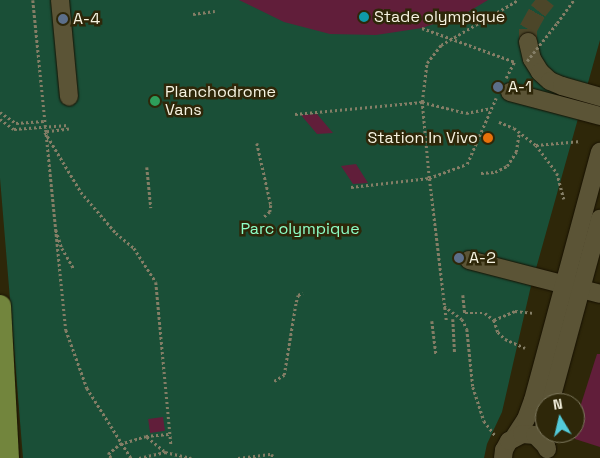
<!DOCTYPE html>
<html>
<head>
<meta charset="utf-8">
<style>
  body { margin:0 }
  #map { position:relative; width:600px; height:458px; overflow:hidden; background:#2e2709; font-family:"Space Grotesk",sans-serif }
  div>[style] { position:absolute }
  .green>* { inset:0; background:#1a4f37 }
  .building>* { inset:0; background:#611e3a; transform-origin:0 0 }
  .minor-tunnel>* { height:18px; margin-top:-9px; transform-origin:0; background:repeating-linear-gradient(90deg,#4c4629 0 18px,transparent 0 27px) }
  .path>* { height:2.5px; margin-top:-1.25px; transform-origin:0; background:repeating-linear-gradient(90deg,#847e66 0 2.5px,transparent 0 5px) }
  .roads { filter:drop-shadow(0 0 1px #161000) drop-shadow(0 0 1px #161000) }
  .minor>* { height:18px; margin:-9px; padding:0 9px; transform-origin:9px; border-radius:9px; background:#5b5436 }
  .major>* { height:22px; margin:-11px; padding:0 11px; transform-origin:11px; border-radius:11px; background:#72853d }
  .path-bridge>* { height:2.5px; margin-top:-1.25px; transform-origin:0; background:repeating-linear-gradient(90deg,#847e66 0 2.5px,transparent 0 5px) }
  .dots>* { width:14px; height:14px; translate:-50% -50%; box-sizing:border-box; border:2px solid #2e2709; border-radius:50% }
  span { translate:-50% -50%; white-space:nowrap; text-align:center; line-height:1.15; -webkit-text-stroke:5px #2e2709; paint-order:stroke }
  .poi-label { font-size:16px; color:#f6f3e1 }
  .left { translate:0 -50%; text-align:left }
  .right { translate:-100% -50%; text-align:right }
  .park-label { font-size:16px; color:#8effc7 }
  .north { position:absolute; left:535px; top:393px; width:50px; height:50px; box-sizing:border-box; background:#2e2709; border:1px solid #7e795f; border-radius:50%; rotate:351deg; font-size:14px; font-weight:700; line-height:20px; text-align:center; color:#f6f3e1 }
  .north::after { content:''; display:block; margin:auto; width:18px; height:22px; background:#53cbda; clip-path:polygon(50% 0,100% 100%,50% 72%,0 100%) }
</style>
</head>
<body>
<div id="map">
  <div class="green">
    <i style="clip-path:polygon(0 0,600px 0,600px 40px,530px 290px,502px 412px,487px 444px,484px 458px,23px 458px,0 178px)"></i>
  </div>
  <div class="building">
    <i style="clip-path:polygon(239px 0,488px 0,468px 12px,422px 28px,376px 35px,330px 34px,284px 22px)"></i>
    <i style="clip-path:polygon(317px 114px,333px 133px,317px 134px,301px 115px)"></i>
    <i style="clip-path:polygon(356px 164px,368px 183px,353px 184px,341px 166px)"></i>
    <i style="clip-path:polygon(597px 354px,600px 354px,600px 447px,575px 439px,575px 423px)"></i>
    <i style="left:163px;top:417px;width:14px;height:15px;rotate:82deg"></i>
  </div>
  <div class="minor-tunnel">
    <i style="left:528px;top:42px;width:13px;rotate:-90deg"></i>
    <i style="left:528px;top:29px;width:21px;rotate:-61deg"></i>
    <i style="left:538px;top:11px;width:14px;rotate:-51deg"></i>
  </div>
  <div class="path">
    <i style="left:33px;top:0;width:332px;rotate:84.3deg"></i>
    <i style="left:66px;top:330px;width:62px;rotate:70.1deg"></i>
    <i style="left:87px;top:388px;width:83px;rotate:57.8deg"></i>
    <i style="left:193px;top:14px;width:22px;rotate:-8deg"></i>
    <i style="left:557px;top:23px;width:29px;rotate:-54deg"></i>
    <i style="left:422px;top:28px;width:99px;rotate:20.1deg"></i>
    <i style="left:506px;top:78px;width:18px;rotate:-63deg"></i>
    <i style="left:0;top:112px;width:19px;rotate:35deg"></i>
    <i style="left:16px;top:123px;width:28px;rotate:-4deg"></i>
    <i style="left:295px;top:114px;width:128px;rotate:-5.4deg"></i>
    <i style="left:422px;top:102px;width:45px;rotate:14deg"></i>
    <i style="left:466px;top:113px;width:25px;rotate:-11deg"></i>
    <i style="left:0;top:119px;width:17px;rotate:36deg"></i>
    <i style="left:14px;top:129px;width:54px;rotate:-4.2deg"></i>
    <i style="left:499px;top:122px;width:16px;rotate:22deg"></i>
    <i style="left:514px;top:128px;width:28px;rotate:38deg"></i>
    <i style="left:536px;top:145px;width:45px;rotate:-5.1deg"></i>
    <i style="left:69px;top:129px;width:24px;rotate:173deg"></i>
    <i style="left:45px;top:132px;width:70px;rotate:59deg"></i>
    <i style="left:81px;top:192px;width:54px;rotate:49.5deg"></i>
    <i style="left:116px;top:233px;width:23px;rotate:40deg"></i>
    <i style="left:134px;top:248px;width:40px;rotate:57.1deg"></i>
    <i style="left:156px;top:282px;width:163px;rotate:84.7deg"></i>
    <i style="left:257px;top:143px;width:64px;rotate:77.3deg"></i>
    <i style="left:271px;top:205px;width:7px;rotate:98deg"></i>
    <i style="left:270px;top:212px;width:9px;rotate:139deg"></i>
    <i style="left:536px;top:145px;width:35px;rotate:53deg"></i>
    <i style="left:557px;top:173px;width:27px;rotate:75deg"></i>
    <i style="left:147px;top:167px;width:41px;rotate:84.4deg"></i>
    <i style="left:481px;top:173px;width:14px;rotate:-4deg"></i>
    <i style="left:495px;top:172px;width:13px;rotate:-27deg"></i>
    <i style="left:507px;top:166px;width:17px;rotate:-57deg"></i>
    <i style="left:516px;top:152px;width:20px;rotate:-81deg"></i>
    <i style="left:351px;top:187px;width:79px;rotate:-6.6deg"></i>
    <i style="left:429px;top:178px;width:40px;rotate:-20.2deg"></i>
    <i style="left:467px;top:164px;width:72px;rotate:-66.3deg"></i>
    <i style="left:56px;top:230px;width:19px;rotate:72deg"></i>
    <i style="left:62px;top:248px;width:24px;rotate:60deg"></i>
    <i style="left:463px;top:295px;width:18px;rotate:84deg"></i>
    <i style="left:465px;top:313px;width:20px"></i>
    <i style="left:485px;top:313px;width:11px;rotate:38deg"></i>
    <i style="left:494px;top:320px;width:13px;rotate:72deg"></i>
    <i style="left:498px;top:332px;width:10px;rotate:45deg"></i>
    <i style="left:505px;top:339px;width:22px;rotate:24deg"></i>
    <i style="left:444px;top:306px;width:22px;rotate:36deg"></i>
    <i style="left:462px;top:319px;width:11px;rotate:63deg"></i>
    <i style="left:467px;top:329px;width:58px;rotate:84.1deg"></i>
    <i style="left:473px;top:387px;width:36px;rotate:72deg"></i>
    <i style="left:484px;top:421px;width:18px;rotate:52deg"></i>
    <i style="left:453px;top:319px;width:33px;rotate:87deg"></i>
    <i style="left:446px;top:320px;width:143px;rotate:-96.8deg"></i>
    <i style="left:429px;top:178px;width:76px;rotate:-95.3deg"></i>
    <i style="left:422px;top:102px;width:39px;rotate:-83deg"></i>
    <i style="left:427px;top:63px;width:23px;rotate:-52deg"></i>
    <i style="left:441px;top:45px;width:89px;rotate:-30.3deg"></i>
    <i style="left:494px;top:320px;width:23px;rotate:-23deg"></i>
    <i style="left:515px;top:311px;width:18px;rotate:6deg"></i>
    <i style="left:432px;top:321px;width:33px;rotate:83deg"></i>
    <i style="left:274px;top:381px;width:12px;rotate:-31deg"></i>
    <i style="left:284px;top:375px;width:74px;rotate:-80.7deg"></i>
    <i style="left:296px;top:302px;width:7px;rotate:-74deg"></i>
    <i style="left:298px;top:295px;width:5px;rotate:-22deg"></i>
    <i style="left:147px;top:437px;width:22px;rotate:39deg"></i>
    <i style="left:111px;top:458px;width:5px;rotate:-127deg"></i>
    <i style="left:108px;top:454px;width:16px;rotate:-40deg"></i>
    <i style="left:120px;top:444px;width:27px;rotate:-17deg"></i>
    <i style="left:146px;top:436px;width:25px;rotate:-5deg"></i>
    <i style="left:139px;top:458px;width:27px;rotate:-13deg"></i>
    <i style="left:165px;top:452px;width:27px;rotate:13deg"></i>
    <i style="left:238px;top:458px;width:34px;rotate:-7deg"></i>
    <i style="left:272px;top:454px;width:4px;rotate:76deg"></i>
  </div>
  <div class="roads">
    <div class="minor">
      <i style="left:60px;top:0;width:97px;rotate:84.7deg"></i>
      <i style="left:528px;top:42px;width:17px;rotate:77deg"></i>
      <i style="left:532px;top:59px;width:15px;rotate:58deg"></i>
      <i style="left:540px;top:72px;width:13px;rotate:42deg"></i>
      <i style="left:550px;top:81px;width:13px;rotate:23deg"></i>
      <i style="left:562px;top:86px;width:40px;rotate:16deg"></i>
      <i style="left:510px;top:92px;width:93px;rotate:14.9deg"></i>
      <i style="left:469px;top:260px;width:135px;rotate:14.5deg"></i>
      <i style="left:550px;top:403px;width:191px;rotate:-74.8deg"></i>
      <i style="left:545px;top:421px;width:18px;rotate:96deg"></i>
      <i style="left:543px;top:439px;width:11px;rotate:68deg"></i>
      <i style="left:515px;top:436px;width:20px;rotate:-57deg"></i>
      <i style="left:526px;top:419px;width:20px;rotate:-70deg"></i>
      <i style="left:533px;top:400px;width:257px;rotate:-74.9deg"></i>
      <i style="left:503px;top:458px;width:8px;rotate:-83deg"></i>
      <i style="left:504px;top:450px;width:10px;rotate:-61deg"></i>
      <i style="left:509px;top:441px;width:15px;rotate:-28deg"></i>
      <i style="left:522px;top:434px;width:13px;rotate:4deg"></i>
      <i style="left:535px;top:435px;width:16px;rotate:45deg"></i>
    </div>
    <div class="major">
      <i style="left:0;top:306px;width:152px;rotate:87deg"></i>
    </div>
  </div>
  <div class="path-bridge">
    <i style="left:527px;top:61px;width:48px;rotate:-51.7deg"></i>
  </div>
  <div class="dots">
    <i style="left:364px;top:17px;background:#0f9aa8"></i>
    <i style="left:63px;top:19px;background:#5c6f8a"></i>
    <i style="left:498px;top:87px;background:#5c6f8a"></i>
    <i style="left:155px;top:101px;background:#2e9e5b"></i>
    <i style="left:488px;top:138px;background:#e8710a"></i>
    <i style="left:459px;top:258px;background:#5c6f8a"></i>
  </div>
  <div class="poi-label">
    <span class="left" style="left:374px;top:17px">Stade olympique</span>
    <span class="left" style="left:73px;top:19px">A-4</span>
    <span class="left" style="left:508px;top:87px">A-1</span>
    <span class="left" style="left:165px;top:101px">Planchodrome<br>Vans</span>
    <span class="right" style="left:478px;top:138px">Station In Vivo</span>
    <span class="left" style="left:469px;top:258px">A-2</span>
  </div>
  <div class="park-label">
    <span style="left:300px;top:229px">Parc olympique</span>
  </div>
  <div class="north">N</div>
</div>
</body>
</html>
